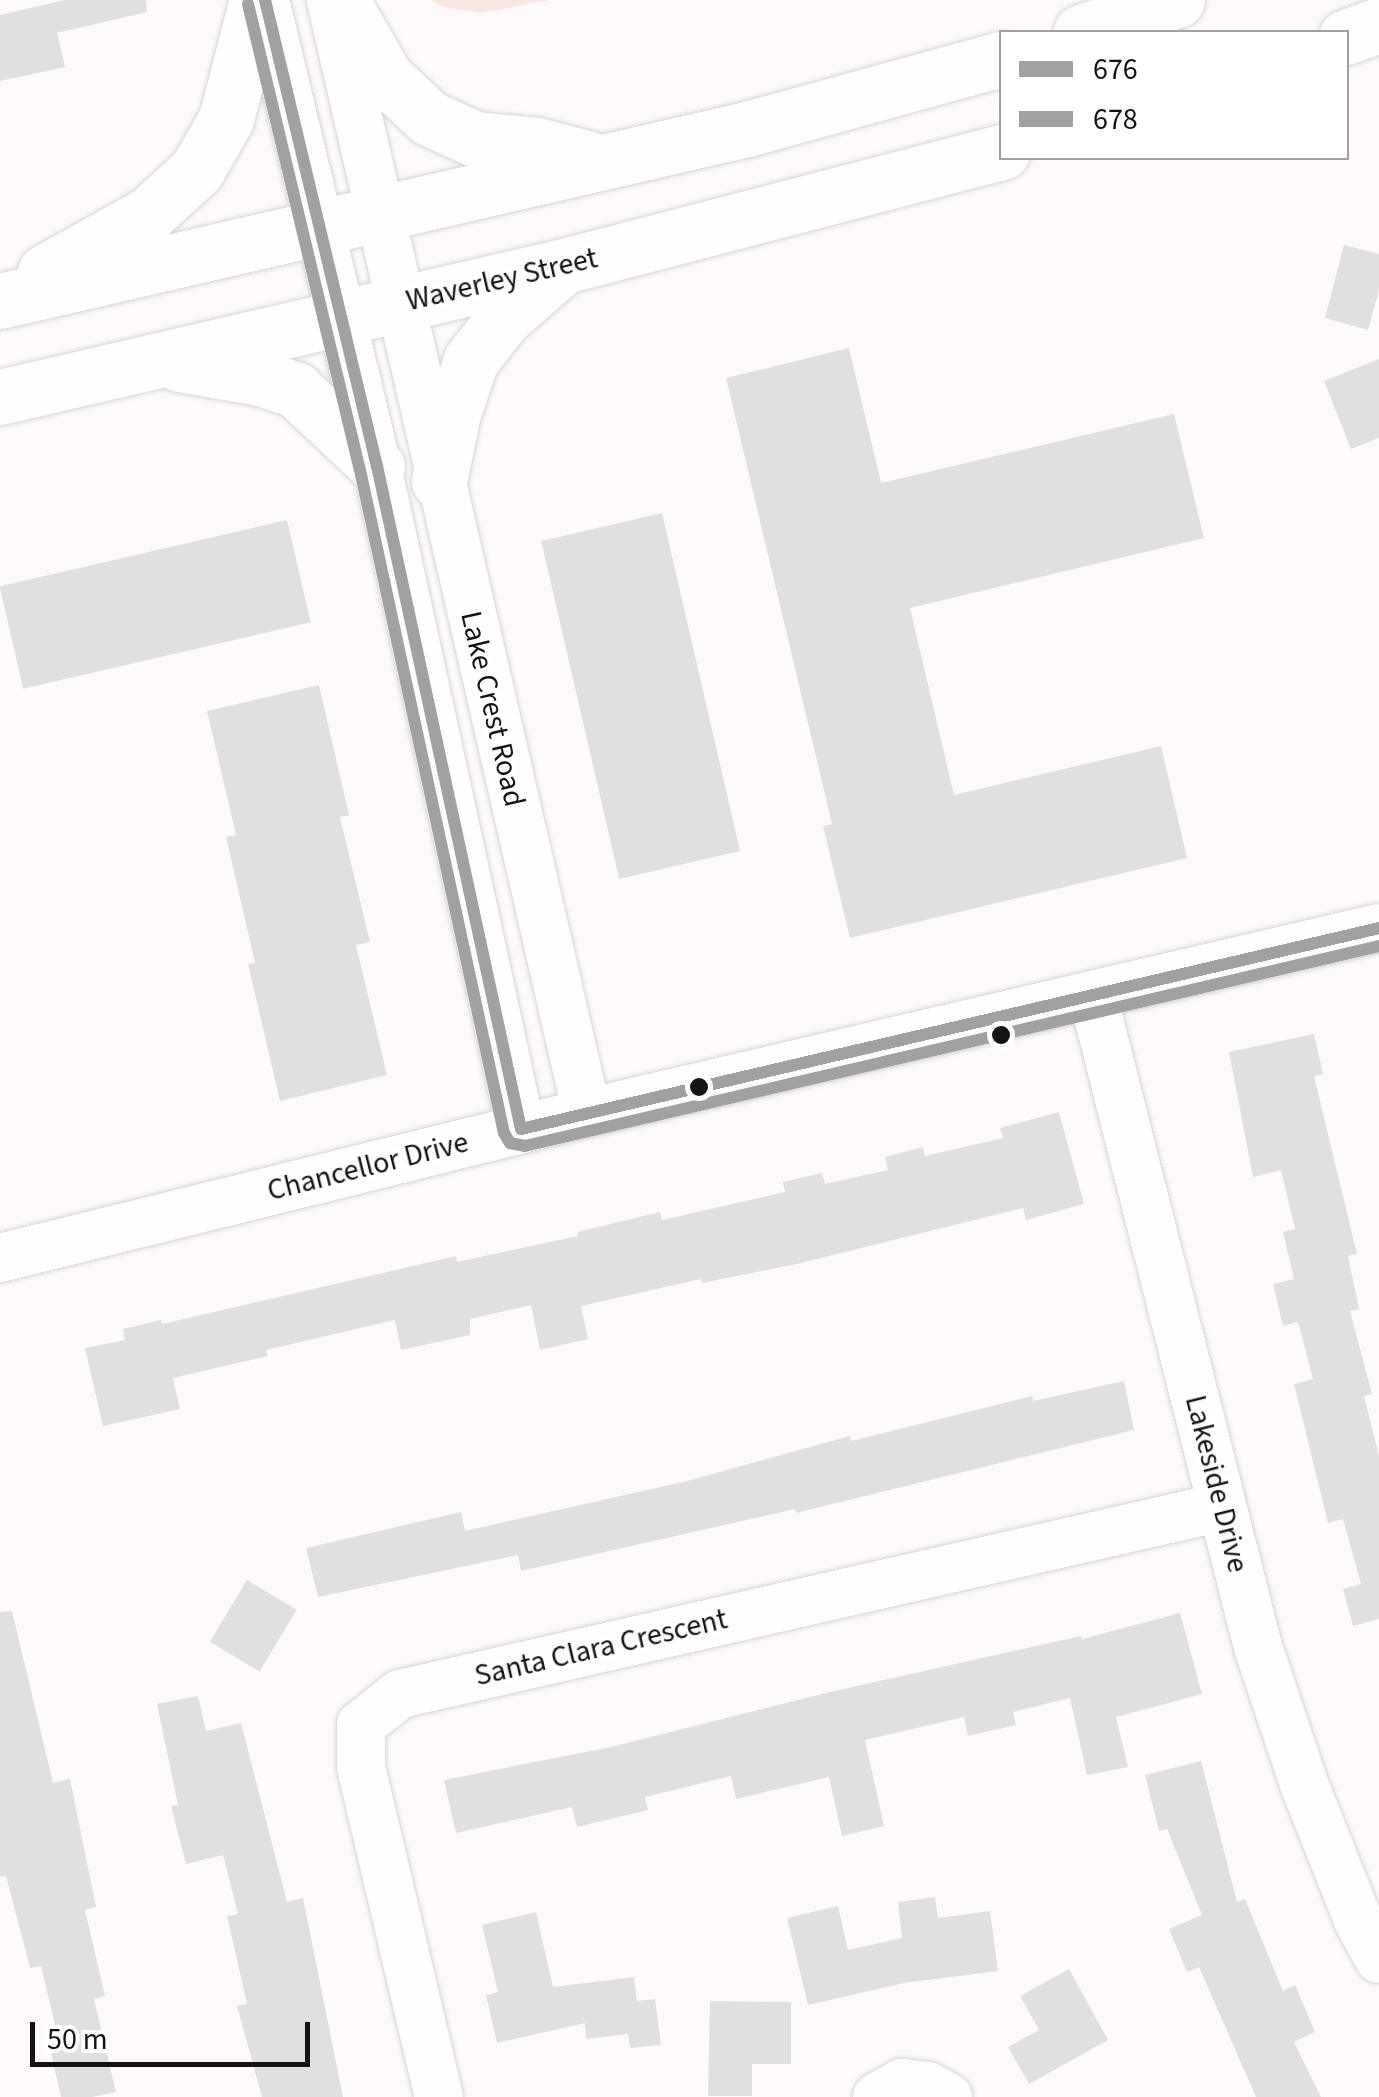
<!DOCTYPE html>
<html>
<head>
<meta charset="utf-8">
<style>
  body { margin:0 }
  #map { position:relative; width:1379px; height:2097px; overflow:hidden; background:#fefafc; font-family:"Source Sans 3",sans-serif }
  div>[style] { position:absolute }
  .green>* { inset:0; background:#fae7e2 }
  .building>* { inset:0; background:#e2dfe1; transform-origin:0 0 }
  .roads { filter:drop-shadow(0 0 2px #d9d5d7) drop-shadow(0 0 2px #d9d5d7) }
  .minor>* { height:48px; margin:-24px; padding:0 24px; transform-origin:24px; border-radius:24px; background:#fffeff }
  .major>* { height:55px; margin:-27.5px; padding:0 27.5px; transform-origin:27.5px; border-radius:27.5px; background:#fffeff }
  .bus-1>* { height:12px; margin:-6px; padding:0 6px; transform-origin:6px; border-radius:6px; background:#a2a0a1 }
  .bus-2>* { height:12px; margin:-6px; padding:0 6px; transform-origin:6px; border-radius:6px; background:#a2a0a1 }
  .dots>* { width:28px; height:28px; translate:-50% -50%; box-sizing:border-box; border:5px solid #fff; border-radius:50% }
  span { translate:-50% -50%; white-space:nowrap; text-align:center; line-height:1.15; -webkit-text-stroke:8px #fff; paint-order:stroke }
  .street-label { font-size:30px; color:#161214 }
  .legend { position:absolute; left:999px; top:30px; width:350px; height:130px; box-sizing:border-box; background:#fff; border:2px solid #a2a0a1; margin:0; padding:12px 18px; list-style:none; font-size:30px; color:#161214 }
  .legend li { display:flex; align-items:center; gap:20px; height:50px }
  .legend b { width:50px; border:2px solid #a2a0a1 }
  .scale { position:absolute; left:30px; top:2022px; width:280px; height:45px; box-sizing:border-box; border:5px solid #161214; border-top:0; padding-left:12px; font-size:30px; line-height:35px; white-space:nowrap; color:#161214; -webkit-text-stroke:8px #fff; paint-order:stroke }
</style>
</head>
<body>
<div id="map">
  <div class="green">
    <i style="clip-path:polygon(430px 0,549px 0,481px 13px,444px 7px)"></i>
  </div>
  <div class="building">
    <i style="clip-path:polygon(65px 0,146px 0,147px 12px,57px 33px,65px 67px,0 81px,0 15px)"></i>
    <i style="clip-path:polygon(1344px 245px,1379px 254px,1379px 290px,1368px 330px,1325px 318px)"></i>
    <i style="clip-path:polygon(849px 348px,881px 483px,1174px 414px,1204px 538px,910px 608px,954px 795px,1161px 746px,1187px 858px,850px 938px,823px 826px,832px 824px,726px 378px)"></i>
    <i style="clip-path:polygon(1379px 359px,1379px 438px,1351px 449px,1324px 381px)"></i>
    <i style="left:662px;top:513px;width:347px;height:124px;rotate:77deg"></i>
    <i style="left:287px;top:520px;width:105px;height:295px;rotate:77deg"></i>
    <i style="clip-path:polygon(319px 685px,349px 815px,340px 817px,370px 942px,356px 945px,387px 1075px,280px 1101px,248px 964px,255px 963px,226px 837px,236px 835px,207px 711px)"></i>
    <i style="clip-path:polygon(1314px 1034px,1323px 1074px,1314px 1076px,1357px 1254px,1348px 1256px,1359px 1309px,1350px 1311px,1372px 1394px,1364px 1396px,1379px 1456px,1379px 1619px,1353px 1626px,1343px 1589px,1361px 1584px,1343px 1519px,1328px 1523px,1294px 1384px,1313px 1379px,1298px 1322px,1283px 1326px,1273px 1284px,1294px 1279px,1283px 1232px,1295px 1229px,1281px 1170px,1253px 1177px,1229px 1052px)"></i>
    <i style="clip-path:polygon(1059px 1112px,1084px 1204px,1026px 1220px,1023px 1208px,801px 1263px,702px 1283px,701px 1279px,581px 1306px,588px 1339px,540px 1350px,531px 1305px,470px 1319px,470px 1335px,401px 1350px,395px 1320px,266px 1350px,268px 1356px,173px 1378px,180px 1409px,103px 1426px,85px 1348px,125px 1340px,123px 1329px,161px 1320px,162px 1324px,456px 1256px,457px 1262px,578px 1236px,577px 1232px,660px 1212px,662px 1220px,785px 1192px,783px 1182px,822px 1173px,825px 1184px,888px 1170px,885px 1157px,923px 1147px,925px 1156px,1003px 1138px,1000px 1128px)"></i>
    <i style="clip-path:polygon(1124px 1381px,1134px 1430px,796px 1513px,795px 1509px,521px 1571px,518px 1555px,318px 1597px,306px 1548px,461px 1512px,465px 1531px,687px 1481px,850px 1436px,851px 1441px,1032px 1396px,1033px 1401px)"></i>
    <i style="left:247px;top:1580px;width:58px;height:72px;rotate:31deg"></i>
    <i style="clip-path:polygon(12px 1611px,53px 1783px,70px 1779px,96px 1907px,85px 1910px,105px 1996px,94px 1999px,116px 2092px,92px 2097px,61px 2097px,47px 2035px,57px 2033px,41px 1966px,30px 1968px,6px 1876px,0 1877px,0 1612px)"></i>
    <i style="clip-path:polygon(1180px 1613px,1202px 1694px,1116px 1717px,1128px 1767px,1087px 1775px,1070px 1698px,1013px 1712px,1016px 1725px,968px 1736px,964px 1717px,865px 1740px,884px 1826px,842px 1836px,829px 1777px,736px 1799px,731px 1776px,645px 1797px,648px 1810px,577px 1827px,572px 1807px,456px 1833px,444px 1780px,611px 1747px,830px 1692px,1081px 1636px,1082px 1639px)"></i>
    <i style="clip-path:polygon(198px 1696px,206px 1731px,241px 1723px,287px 1902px,303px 1898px,343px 2097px,262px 2097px,237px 2006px,247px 2004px,227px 1916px,238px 1914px,223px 1855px,186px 1864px,171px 1806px,178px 1805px,157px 1704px)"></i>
    <i style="clip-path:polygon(1201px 1761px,1237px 1902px,1245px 1899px,1283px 1991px,1295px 1985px,1315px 2032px,1294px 2042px,1321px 2097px,1256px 2097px,1199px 1967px,1187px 1972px,1169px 1929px,1202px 1915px,1167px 1829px,1159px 1831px,1145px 1775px)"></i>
    <i style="clip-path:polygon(935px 1897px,938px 1918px,990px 1911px,998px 1971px,904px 1983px,808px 2005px,787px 1918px,838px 1906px,848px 1950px,902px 1938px,898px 1902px)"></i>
    <i style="clip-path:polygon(536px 1912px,553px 1987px,634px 1977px,637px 2001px,655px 1999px,661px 2045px,630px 2048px,628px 2034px,586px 2039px,585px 2023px,497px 2043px,486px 1995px,498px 1992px,482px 1925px)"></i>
    <i style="clip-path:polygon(1069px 1969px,1108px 2040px,1029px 2084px,1008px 2047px,1039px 2030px,1020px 1996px)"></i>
    <i style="clip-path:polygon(710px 2001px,791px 2002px,791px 2064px,752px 2064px,752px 2096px,708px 2096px)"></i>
  </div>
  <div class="roads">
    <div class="minor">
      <i style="left:265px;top:0;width:479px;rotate:76.5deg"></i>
      <i style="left:377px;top:466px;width:678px;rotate:77.75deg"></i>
      <i style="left:331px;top:0;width:1142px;rotate:77.05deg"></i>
      <i style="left:1093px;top:996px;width:672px;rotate:75.78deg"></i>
      <i style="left:1258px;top:1647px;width:145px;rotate:71.4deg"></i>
      <i style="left:1304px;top:1784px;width:146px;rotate:68.3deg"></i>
      <i style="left:1358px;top:1920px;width:44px;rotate:61.7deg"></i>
      <i style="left:0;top:1258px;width:605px;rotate:-13.88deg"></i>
      <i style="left:587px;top:1113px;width:813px;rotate:-13.15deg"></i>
      <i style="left:439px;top:2097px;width:338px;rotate:-103.3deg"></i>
      <i style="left:361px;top:1768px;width:43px;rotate:-90deg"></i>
      <i style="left:361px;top:1725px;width:50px;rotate:-38.5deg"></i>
      <i style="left:400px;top:1694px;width:843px;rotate:-12.82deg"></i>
      <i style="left:877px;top:2097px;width:29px;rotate:-29deg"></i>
      <i style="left:902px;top:2083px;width:26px;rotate:7deg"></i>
      <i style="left:928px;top:2086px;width:23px;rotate:29deg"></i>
    </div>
    <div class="major">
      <i style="left:341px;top:0;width:90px;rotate:60deg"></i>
      <i style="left:386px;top:78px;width:59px;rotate:42.9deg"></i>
      <i style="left:429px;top:118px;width:51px;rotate:24.5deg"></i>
      <i style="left:475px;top:139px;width:62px;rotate:5.5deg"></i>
      <i style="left:537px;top:145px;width:55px;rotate:14.8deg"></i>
      <i style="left:1081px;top:32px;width:101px;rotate:-18.4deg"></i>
      <i style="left:1346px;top:37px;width:35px;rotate:-20deg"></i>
      <i style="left:45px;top:272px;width:119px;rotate:-29.1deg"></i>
      <i style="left:149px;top:214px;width:65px;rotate:-42.5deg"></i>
      <i style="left:197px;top:170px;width:59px;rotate:-60.4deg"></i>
      <i style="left:226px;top:119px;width:123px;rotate:-75.4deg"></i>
      <i style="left:0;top:301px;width:767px;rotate:-12.97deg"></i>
      <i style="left:747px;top:129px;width:264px;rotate:-15.4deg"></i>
      <i style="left:179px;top:364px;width:82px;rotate:9.8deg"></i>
      <i style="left:260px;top:378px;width:38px;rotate:18deg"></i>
      <i style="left:296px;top:390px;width:111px;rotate:43.2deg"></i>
      <i style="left:0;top:397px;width:579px;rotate:-13.08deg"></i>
      <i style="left:564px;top:266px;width:453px;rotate:-14.6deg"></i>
      <i style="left:439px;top:481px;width:69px;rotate:-78.4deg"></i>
      <i style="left:453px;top:413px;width:56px;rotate:-71.2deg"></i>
      <i style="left:471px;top:360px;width:53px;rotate:-51.8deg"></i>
      <i style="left:504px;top:318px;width:73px;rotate:-41.1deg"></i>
    </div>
  </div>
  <div class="bus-1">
    <i style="left:265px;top:0;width:479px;rotate:76.5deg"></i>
    <i style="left:377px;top:466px;width:678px;rotate:77.75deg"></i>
    <i style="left:521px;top:1129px;width:881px;rotate:-13.18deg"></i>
  </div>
  <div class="bus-2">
    <i style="left:248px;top:4px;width:479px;rotate:76.5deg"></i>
    <i style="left:360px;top:470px;width:678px;rotate:77.75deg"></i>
    <i style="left:504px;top:1133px;width:12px;rotate:59deg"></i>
    <i style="left:510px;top:1143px;width:15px;rotate:11deg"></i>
    <i style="left:525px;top:1146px;width:877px;rotate:-13.18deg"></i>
  </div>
  <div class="dots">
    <i style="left:1001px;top:1035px;background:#161214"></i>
    <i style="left:699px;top:1087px;background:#161214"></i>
  </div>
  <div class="street-label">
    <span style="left:502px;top:280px;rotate:-13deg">Waverley Street</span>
    <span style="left:492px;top:709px;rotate:77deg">Lake Crest Road</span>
    <span style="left:368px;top:1167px;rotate:-14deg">Chancellor Drive</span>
    <span style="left:1216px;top:1484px;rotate:76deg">Lakeside Drive</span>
    <span style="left:601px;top:1648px;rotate:-13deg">Santa Clara Crescent</span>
  </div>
  <ul class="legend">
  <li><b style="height:12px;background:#a2a0a1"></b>676</li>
  <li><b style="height:12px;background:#a2a0a1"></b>678</li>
  </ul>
  <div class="scale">50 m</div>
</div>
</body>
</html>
